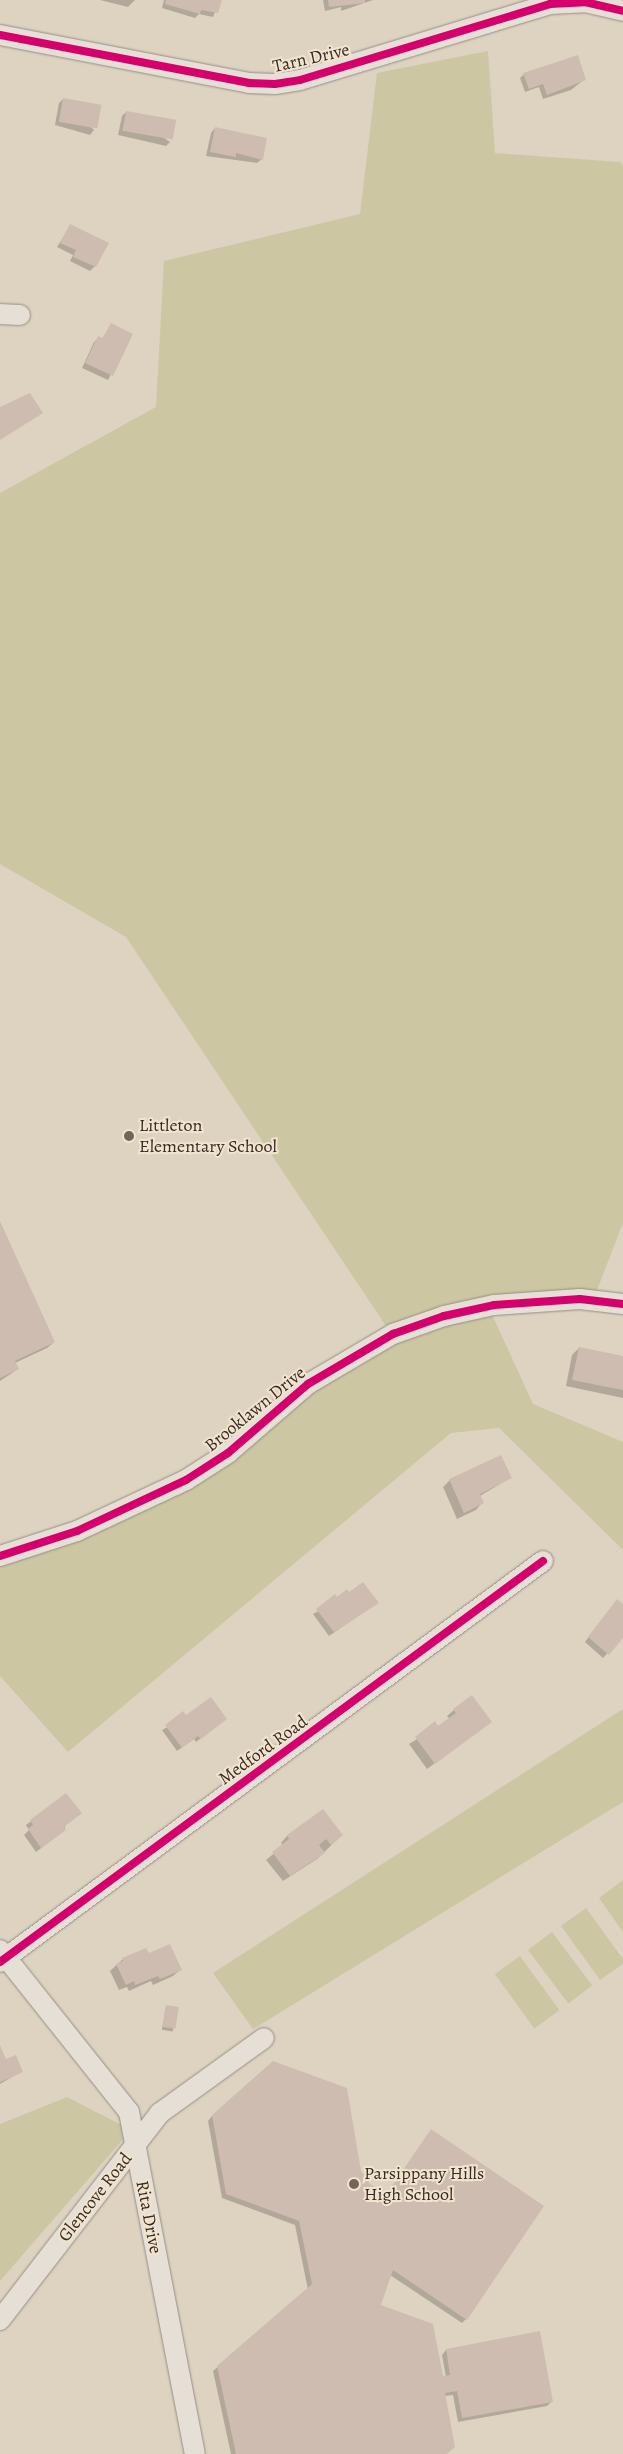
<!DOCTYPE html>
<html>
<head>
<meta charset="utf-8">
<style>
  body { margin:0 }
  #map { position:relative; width:623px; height:2454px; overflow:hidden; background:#ded3c1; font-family:Alegreya,serif }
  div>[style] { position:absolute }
  .green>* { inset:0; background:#cdc6a2; transform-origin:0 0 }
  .shadow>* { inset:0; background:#0003; transform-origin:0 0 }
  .building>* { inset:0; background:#cebcb1; transform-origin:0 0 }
  .roads { filter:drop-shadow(0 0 1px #968e83) drop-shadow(0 0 1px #968e83) }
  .street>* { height:20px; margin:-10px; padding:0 10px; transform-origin:10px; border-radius:10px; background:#e5dfd6 }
  .cycleway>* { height:8px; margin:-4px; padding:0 4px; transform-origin:4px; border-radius:4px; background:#d6006c }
  .dots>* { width:14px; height:14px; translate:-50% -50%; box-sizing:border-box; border:2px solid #f1e4cf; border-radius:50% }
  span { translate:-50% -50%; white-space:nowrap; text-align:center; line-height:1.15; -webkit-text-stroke:4px #f1e4cf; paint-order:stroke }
  .street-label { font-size:18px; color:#382a23 }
  .poi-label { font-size:18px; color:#382a23 }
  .left { translate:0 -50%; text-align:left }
</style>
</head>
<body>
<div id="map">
  <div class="green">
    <i style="clip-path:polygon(488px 51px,495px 153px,620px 162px,623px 166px,623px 1223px,592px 1303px,490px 1310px,533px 1404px,623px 1442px,623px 1550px,499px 1428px,451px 1433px,68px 1752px,0 1676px,0 1552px,152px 1501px,392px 1335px,126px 937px,0 864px,0 493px,156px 407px,164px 261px,360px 214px,377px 73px)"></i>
    <i style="clip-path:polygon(623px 1709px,623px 1802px,253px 2029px,213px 1973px)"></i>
    <i style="clip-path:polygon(623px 1880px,623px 1932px,599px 1898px)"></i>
    <i style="clip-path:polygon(586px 1908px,623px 1959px,623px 1964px,600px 1980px,561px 1926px)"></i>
    <i style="left:552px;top:1932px;width:67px;height:30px;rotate:53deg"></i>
    <i style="left:520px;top:1956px;width:67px;height:31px;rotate:54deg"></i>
    <i style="clip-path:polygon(67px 2097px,131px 2130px,0 2281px,0 2124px)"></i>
  </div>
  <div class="shadow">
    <i style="clip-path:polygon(100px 0,135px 0,128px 7px)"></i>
    <i style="clip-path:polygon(164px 0,220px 0,213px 17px,199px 14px,195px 18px,162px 8px)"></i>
    <i style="clip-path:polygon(323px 0,373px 0,341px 11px,341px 7px,325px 11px)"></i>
    <i style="clip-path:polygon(524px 74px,585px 79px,571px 90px,543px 99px,539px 87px,525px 92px,520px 78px)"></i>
    <i style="clip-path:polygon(63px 99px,94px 130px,90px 135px,55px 125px,59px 103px)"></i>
    <i style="clip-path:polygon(126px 112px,170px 142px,166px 146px,118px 135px,122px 116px)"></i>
    <i style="clip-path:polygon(215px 128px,262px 159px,257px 163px,206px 156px,211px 133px)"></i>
    <i style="clip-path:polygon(70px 226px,95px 266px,90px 271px,70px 261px,73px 255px,57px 247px)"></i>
    <i style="clip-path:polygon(111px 325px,131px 334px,108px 380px,82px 368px,94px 342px,99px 338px,102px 339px)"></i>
    <i style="clip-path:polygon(0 1224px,54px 1342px,47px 1348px,15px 1363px,18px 1369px,0 1381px)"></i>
    <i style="clip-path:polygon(579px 1348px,623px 1357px,623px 1398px,566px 1386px,572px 1355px)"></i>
    <i style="clip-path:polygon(501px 1456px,510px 1478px,480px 1496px,482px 1503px,476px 1510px,457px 1519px,443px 1487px,450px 1480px)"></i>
    <i style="clip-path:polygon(349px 1594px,377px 1603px,329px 1636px,313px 1614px)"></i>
    <i style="clip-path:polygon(613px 1605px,623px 1606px,623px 1636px,603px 1658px,585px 1642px)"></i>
    <i style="clip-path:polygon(454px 1710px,483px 1728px,427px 1769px,409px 1744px,450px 1719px,447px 1716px)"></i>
    <i style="clip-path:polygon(186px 1717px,226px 1719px,196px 1742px,194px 1739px,177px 1751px,162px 1730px)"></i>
    <i style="clip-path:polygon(66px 1794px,65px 1830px,36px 1852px,24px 1835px,29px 1830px,26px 1825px)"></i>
    <i style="clip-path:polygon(323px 1810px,342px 1835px,317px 1859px,283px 1881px,266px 1860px,283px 1846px,281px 1843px,287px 1836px)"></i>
    <i style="clip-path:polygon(148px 1955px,180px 1970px,173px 1976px,153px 1985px,151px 1981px,129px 1991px,127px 1987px,119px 1990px,110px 1971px,123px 1959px)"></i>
    <i style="left:166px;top:2006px;width:11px;height:24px;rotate:10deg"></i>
    <i style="clip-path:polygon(0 2049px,6px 2061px,22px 2071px,0 2084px)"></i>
    <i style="clip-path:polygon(212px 2116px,360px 2171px,369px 2185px,386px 2196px,431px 2131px,466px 2319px,462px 2323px,390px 2275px,379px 2306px,442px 2377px,446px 2377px,442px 2355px,446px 2350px,552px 2401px,547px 2406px,458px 2422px,453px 2395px,444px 2396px,446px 2454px,231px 2454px,213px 2371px,308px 2290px,295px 2225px,222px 2198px,208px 2121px)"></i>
  </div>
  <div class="building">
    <i style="clip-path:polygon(166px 0,222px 0,218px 13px,201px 10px,200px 14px,165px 4px)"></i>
    <i style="clip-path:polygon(328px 0,365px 0,365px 3px,329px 7px)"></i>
    <i style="clip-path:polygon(578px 55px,586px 80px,547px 95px,543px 84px,529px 89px,523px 73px)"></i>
    <i style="left:63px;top:98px;width:39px;height:24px;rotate:10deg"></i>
    <i style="left:126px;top:111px;width:51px;height:20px;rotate:10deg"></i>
    <i style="clip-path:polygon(215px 127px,267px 138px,263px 160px,236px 153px,236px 157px,210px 152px)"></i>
    <i style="clip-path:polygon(70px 224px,109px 243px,96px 267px,73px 257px,76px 250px,60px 243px)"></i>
    <i style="clip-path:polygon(111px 323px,133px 334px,113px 376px,85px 363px,98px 336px,103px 338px)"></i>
    <i style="clip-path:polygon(30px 393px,43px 413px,0 440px,0 407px)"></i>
    <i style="clip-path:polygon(0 1221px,55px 1342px,15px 1361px,19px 1369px,0 1378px)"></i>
    <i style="clip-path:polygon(579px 1347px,623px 1356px,623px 1390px,572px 1380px)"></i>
    <i style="clip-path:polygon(501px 1455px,512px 1478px,480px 1494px,484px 1503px,464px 1513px,449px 1479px)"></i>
    <i style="clip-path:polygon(363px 1582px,379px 1603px,334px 1632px,316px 1609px,335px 1594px,337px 1597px,347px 1589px,349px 1592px)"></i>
    <i style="clip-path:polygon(617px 1599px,623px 1604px,623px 1638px,609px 1655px,588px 1637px)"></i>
    <i style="clip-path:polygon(472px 1695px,492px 1722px,435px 1764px,415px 1737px,435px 1721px,438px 1726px,456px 1713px,453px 1709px)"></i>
    <i style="clip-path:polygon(211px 1697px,227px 1719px,201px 1739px,198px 1736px,182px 1748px,165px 1725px,183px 1711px,186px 1715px)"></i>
    <i style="clip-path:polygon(66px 1793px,82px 1813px,64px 1827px,66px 1830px,41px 1848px,28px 1829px,33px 1825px,30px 1820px)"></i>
    <i style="clip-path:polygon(323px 1809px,343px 1835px,331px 1845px,326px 1839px,319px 1845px,325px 1853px,290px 1876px,272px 1852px,289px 1839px,287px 1835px)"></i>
    <i style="clip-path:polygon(170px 1944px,182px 1970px,160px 1979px,158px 1976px,135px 1985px,134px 1981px,126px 1985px,116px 1964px,123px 1961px,122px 1958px,146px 1948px,149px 1953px)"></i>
    <i style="left:166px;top:2005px;width:13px;height:22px;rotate:9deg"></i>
    <i style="clip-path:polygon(0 2045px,6px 2059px,16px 2055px,23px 2072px,0 2082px)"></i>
    <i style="clip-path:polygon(273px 2061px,347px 2088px,361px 2171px,370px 2184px,386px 2195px,431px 2129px,544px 2206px,467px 2320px,393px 2270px,381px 2305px,433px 2324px,443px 2376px,450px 2375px,446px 2349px,540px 2331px,553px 2402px,462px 2418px,457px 2391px,445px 2393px,455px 2447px,447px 2454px,236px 2454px,217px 2366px,312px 2284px,299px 2221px,226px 2194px,212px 2115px)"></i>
  </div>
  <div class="roads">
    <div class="street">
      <i style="left:0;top:35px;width:254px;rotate:10.9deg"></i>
      <i style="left:249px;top:83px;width:26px;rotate:2deg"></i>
      <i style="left:275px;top:84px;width:25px;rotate:-9deg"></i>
      <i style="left:300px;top:80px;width:261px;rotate:-16.9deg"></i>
      <i style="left:550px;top:4px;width:35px;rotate:-3deg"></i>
      <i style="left:585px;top:2px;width:39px;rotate:13deg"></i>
      <i style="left:0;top:314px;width:20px;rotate:3deg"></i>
      <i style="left:0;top:1556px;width:81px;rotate:-18deg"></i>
      <i style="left:77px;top:1531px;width:120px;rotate:-25.1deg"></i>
      <i style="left:186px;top:1480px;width:50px;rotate:-32.7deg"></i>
      <i style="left:228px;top:1453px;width:106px;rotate:-40.8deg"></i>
      <i style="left:308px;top:1384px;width:99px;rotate:-30.5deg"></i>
      <i style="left:393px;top:1334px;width:54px;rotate:-19.4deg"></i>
      <i style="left:444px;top:1316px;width:51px;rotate:-12.4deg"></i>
      <i style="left:494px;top:1305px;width:86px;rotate:-4deg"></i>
      <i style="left:580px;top:1299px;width:43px;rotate:6.6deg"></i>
      <i style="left:0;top:1950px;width:207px;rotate:51.5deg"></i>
      <i style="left:129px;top:2112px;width:348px;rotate:79.1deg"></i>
      <i style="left:0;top:1962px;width:675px;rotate:-36.45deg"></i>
      <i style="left:0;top:2320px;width:262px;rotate:-52.3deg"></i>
      <i style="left:160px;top:2113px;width:128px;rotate:-35.8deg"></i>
    </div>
  </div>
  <div class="cycleway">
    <i style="left:0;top:35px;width:254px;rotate:10.9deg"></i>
    <i style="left:249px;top:83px;width:26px;rotate:2deg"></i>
    <i style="left:275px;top:84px;width:25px;rotate:-9deg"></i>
    <i style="left:300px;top:80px;width:261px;rotate:-16.9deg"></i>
    <i style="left:550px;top:4px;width:35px;rotate:-3deg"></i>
    <i style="left:585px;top:2px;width:39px;rotate:13deg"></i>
    <i style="left:0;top:1556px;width:81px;rotate:-18deg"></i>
    <i style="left:77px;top:1531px;width:120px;rotate:-25.1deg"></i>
    <i style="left:186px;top:1480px;width:50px;rotate:-32.7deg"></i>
    <i style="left:228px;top:1453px;width:106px;rotate:-40.8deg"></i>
    <i style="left:308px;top:1384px;width:99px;rotate:-30.5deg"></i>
    <i style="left:393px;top:1334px;width:54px;rotate:-19.4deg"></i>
    <i style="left:444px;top:1316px;width:51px;rotate:-12.4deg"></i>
    <i style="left:494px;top:1305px;width:86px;rotate:-4deg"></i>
    <i style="left:580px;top:1299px;width:43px;rotate:6.6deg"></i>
    <i style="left:0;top:1962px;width:675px;rotate:-36.45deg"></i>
  </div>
  <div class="dots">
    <i style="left:129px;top:1136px;background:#72655a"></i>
    <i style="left:354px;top:2184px;background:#72655a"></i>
  </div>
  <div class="street-label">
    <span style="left:311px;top:58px;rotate:-13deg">Tarn Drive</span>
    <span style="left:255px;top:1409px;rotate:-39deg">Brooklawn Drive</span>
    <span style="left:263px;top:1750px;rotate:-36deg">Medford Road</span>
    <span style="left:95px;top:2197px;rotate:-52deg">Glencove Road</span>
    <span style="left:149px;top:2217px;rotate:79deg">Rita Drive</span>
  </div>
  <div class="poi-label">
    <span class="left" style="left:139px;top:1136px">Littleton<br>Elementary School</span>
    <span class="left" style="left:364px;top:2184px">Parsippany Hills<br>High School</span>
  </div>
</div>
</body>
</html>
